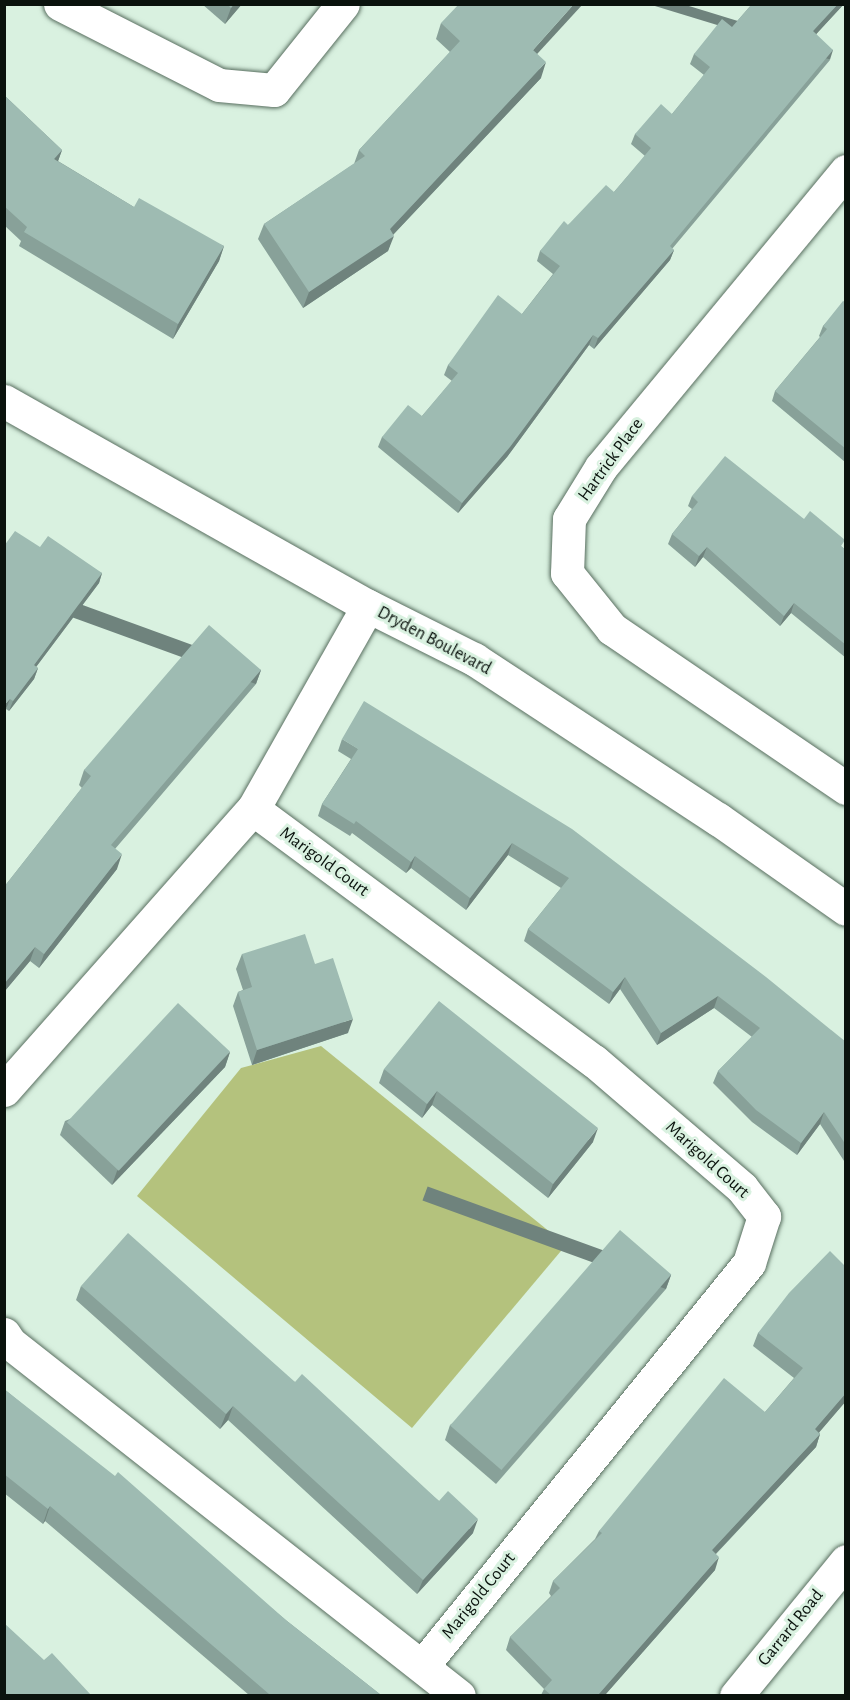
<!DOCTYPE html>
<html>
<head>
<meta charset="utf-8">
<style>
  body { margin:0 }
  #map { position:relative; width:850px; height:1700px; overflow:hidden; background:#d9f1e0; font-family:"Alegreya Sans",sans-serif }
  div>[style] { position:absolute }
  .green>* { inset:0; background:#b4c27d }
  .roads { filter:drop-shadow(0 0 2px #596f60) drop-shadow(0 0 2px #596f60) }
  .street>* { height:33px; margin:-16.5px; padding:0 16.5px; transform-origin:16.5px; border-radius:16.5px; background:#fff }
  .secondary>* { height:33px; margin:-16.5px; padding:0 16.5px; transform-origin:16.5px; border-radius:16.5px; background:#fff }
  .wall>* { inset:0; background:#88a199 }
  .shaded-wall>* { inset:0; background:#6f837d; transform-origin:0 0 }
  .building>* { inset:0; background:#9ebbb2; transform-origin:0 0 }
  span { translate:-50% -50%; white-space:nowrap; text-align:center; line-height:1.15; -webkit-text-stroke:6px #d9f1e0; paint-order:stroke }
  .street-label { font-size:18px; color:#0a120d }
  .frame { position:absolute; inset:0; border:6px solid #0a120d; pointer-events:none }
</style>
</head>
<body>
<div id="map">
  <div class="green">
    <i style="clip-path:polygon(321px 1046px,566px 1245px,412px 1428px,137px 1196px,241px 1068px)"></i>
  </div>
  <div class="roads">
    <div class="street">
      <i style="left:60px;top:4px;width:178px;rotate:27deg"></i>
      <i style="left:219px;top:85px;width:55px;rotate:5.2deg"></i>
      <i style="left:274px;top:90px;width:110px;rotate:-51.3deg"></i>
      <i style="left:846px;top:171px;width:384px;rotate:129.6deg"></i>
      <i style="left:601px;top:467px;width:61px;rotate:121.6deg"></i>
      <i style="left:569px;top:519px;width:54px;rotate:92.1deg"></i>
      <i style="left:567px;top:573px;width:72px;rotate:51.2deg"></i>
      <i style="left:612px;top:629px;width:283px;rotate:34.2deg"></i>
      <i style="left:253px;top:809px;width:424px;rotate:36.5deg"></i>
      <i style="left:594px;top:1061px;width:195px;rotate:40.6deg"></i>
      <i style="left:742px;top:1188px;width:36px;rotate:52deg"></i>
      <i style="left:764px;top:1216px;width:49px;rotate:107.7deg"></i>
      <i style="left:749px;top:1263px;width:518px;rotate:129.04deg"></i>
      <i style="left:4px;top:1090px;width:375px;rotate:-48.5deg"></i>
      <i style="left:253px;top:809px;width:233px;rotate:-60.5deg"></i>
      <i style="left:4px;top:1334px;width:11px;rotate:56deg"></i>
      <i style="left:10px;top:1343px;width:571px;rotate:38.17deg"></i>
    </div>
    <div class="secondary">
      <i style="left:4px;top:401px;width:418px;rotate:29.4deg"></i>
      <i style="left:368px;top:606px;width:119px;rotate:26.6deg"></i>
      <i style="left:474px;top:659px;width:292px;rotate:33.3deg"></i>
      <i style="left:718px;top:819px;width:156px;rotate:35.1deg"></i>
      <i style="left:736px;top:1696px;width:174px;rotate:-50.8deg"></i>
    </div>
  </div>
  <div class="wall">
    <i style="clip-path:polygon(202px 4px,242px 4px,225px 24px)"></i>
    <i style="clip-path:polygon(752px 4px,844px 4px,816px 34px,830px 60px,672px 249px,674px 250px,670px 260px,594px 349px,589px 345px,507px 457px,458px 513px,378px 447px,382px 437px,422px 416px,452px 381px,444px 375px,448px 365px,522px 314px,553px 274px,537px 261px,540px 251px,568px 225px,614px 192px,645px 156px,631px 144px,635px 134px,672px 114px,704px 75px,690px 64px,694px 54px,732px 27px)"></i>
    <i style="clip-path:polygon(441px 23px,537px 54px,541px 78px,393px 235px,388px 251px,303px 308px,258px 239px,264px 224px,354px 164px,359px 150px,450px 52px,436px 39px)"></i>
    <i style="clip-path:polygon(4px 95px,62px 150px,58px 161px,134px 207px,224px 246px,219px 261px,173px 339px,19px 246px,21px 241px,4px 225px)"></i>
    <i style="clip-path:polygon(846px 302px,845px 462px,772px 401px,775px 391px,820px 337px,819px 336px,823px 326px)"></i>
    <i style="clip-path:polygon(692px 496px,804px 519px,846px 550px,846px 658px,791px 613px,780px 626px,703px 557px,695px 567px,668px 544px,672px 534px,692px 509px,688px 506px)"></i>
    <i style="clip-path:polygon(40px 547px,102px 573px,99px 583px,36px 667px,38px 668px,34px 679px,9px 711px,6px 709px)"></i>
    <i style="clip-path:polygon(261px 670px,256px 684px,115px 849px,117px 869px,39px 968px,30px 961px,4px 992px,4px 887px,82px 788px,79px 785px,84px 770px)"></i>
    <i style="clip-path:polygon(342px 739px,846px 1042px,846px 1164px,820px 1124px,797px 1155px,752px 1122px,713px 1083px,718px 1071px,752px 1037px,714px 1008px,657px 1045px,620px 989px,609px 1004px,524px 941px,528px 929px,561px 888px,508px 855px,466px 910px,411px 868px,406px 873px,352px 833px,350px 836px,318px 816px,322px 804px,351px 759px,338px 751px)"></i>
    <i style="clip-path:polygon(242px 954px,315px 964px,348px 1033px,252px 1065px,233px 1006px,238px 992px,243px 990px,236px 969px)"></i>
    <i style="clip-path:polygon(230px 1052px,225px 1067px,112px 1185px,60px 1135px,65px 1121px)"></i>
    <i style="clip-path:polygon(384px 1069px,593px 1142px,548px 1198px,432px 1105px,422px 1118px,379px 1083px)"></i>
    <i style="clip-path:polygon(846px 1267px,846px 1401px,819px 1432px,820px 1434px,816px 1447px,716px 1554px,715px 1570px,605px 1695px,541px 1695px,544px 1689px,506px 1650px,510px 1637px,551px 1596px,549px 1593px,553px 1581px,595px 1539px,599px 1531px,765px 1412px,794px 1378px,753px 1346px,758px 1333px)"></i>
    <i style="clip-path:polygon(671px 1275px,666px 1289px,496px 1484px,445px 1440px,450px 1425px)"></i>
    <i style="clip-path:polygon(81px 1286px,295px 1382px,439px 1501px,473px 1533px,417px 1594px,228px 1420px,220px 1429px,76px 1300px)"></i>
    <i style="clip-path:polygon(4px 1389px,287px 1621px,381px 1695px,249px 1695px,45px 1521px,43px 1524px,4px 1493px)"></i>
  </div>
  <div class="shaded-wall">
    <i style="clip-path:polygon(234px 4px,242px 4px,225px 24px,231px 8px)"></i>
    <i style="clip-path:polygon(574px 4px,583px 4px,527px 65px,533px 50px)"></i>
    <i style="clip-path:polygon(838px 4px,844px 4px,809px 42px,813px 31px)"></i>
    <i style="left:833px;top:50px;width:10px;height:255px;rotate:107deg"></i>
    <i style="clip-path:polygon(546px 62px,541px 78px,389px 239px,394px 236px,388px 251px,303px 308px,309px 292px,390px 229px)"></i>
    <i style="clip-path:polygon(62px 150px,57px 164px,54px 159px)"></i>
    <i style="clip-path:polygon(224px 246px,219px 261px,173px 339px,178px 324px)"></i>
    <i style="clip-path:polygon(674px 250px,670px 260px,594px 349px,598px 338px)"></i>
    <i style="clip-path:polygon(593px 335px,589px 345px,507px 457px,458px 513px,462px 503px)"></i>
    <i style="clip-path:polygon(707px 547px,703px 557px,695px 567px,699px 556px)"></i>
    <i style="clip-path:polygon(102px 573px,99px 583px,30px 675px,34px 665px)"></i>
    <i style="clip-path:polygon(794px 603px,791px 613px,780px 626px,784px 616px)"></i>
    <i style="clip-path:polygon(38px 668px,34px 679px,9px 711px,13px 701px)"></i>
    <i style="left:261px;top:670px;width:15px;height:230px;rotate:110deg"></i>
    <i style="clip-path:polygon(10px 699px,6px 709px,4px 711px,4px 705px)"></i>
    <i style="clip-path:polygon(512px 843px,508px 855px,466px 910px,470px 898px)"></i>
    <i style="clip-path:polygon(122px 854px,117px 869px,39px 968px,44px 954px)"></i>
    <i style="clip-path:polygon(415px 856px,411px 868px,406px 873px,411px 862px)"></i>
    <i style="clip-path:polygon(35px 947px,30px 961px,4px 992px,4px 984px)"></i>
    <i style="clip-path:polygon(625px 977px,620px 989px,609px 1004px,613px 992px)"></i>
    <i style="clip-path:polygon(718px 996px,714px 1008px,657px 1045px,661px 1033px)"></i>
    <i style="clip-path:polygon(353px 1019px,348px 1033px,252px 1065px,257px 1050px)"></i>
    <i style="clip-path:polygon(230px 1052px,225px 1067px,112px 1185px,117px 1171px)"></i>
    <i style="clip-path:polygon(437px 1091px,432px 1105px,422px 1118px,427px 1104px)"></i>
    <i style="clip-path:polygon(824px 1112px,820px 1124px,797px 1155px,801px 1143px)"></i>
    <i style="clip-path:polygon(598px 1128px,593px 1142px,548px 1198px,553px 1184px)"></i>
    <i style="left:671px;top:1275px;width:15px;height:259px;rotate:110deg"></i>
    <i style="clip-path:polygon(846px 1393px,846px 1401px,811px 1442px,815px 1429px)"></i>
    <i style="clip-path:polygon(233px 1406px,228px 1420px,220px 1429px,226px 1414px)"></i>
    <i style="clip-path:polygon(820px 1434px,816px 1447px,707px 1563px,712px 1550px)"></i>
    <i style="clip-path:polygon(50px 1506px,45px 1521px,43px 1524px,48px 1509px)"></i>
    <i style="clip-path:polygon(478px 1519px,473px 1533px,417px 1594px,423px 1580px)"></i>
    <i style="clip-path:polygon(719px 1557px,715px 1570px,605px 1695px,598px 1695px)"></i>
  </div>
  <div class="building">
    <i style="clip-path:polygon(227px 4px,234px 4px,231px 8px)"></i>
    <i style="clip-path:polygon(459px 4px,574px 4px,533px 50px,546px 62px,390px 229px,394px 236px,309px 292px,264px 224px,365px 156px,359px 150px,460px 41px,441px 23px)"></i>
    <i style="clip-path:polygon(752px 4px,838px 4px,813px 31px,833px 50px,670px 246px,674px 250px,598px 338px,593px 335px,510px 447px,462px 503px,382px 437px,408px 405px,422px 416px,458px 373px,448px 365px,498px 295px,522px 314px,560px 266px,540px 251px,564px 221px,568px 225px,606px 185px,614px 192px,651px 148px,635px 134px,661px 104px,672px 114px,710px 67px,694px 54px,722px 19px,732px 27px)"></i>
    <i style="clip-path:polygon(4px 95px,62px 150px,54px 159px,134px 207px,139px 198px,224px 246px,178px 324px,24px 232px,27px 227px,4px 206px)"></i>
    <i style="clip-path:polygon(843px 301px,846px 302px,846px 449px,775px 391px,827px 329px,823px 326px)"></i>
    <i style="clip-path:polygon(725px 456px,804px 519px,810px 511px,845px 540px,841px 546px,846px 550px,846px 645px,794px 603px,784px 616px,707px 547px,699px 556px,672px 534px,698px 502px,692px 496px)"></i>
    <i style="clip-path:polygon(15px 531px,40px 547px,48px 536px,102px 573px,34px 665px,38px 668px,13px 701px,10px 699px,4px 705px,4px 546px)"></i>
    <i style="clip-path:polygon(209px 625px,261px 670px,111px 845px,122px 854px,44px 954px,35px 947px,4px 984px,4px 887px,91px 776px,84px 770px)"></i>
    <i style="clip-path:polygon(364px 701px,572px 829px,766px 977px,846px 1042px,846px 1145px,824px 1112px,801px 1143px,756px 1110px,718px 1071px,760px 1028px,718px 996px,661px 1033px,625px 977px,613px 992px,528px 929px,569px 878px,512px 843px,470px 898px,415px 856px,411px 862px,356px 821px,354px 824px,322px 804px,358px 749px,342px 739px)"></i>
    <i style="clip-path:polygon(305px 934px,315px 964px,333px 958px,353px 1019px,257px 1050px,238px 992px,252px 987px,242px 954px)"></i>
    <i style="clip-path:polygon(439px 1001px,598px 1128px,553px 1184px,437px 1091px,427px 1104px,384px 1069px)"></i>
    <i style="left:178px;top:1003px;width:71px;height:163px;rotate:43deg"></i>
    <i style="left:620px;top:1230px;width:68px;height:259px;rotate:41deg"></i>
    <i style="clip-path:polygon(128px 1233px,295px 1382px,302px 1374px,439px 1501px,448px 1491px,478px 1519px,423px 1580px,233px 1406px,226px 1414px,81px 1286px)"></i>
    <i style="clip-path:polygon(830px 1251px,846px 1267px,846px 1393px,815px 1429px,820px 1434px,712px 1550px,719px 1557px,598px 1695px,551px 1695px,544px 1689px,552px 1680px,510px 1637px,560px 1588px,553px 1581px,602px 1533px,599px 1531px,724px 1378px,765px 1412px,803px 1368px,758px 1333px,789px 1293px)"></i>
    <i style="clip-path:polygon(4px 1389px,115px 1476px,118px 1472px,287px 1621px,381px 1695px,268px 1695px,269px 1694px,50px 1506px,48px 1509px,4px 1474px)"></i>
    <i style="clip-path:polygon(4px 1623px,44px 1660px,52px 1653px,91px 1695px,4px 1695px)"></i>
  </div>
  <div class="street-label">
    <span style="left:611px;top:460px;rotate:-54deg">Hartrick Place</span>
    <span style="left:434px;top:641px;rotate:28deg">Dryden Boulevard</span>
    <span style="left:324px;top:862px;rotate:36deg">Marigold Court</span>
    <span style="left:707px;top:1160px;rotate:42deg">Marigold Court</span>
    <span style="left:479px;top:1596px;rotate:-51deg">Marigold Court</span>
    <span style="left:791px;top:1628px;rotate:-51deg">Garrard Road</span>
  </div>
  <div class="frame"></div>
</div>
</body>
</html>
